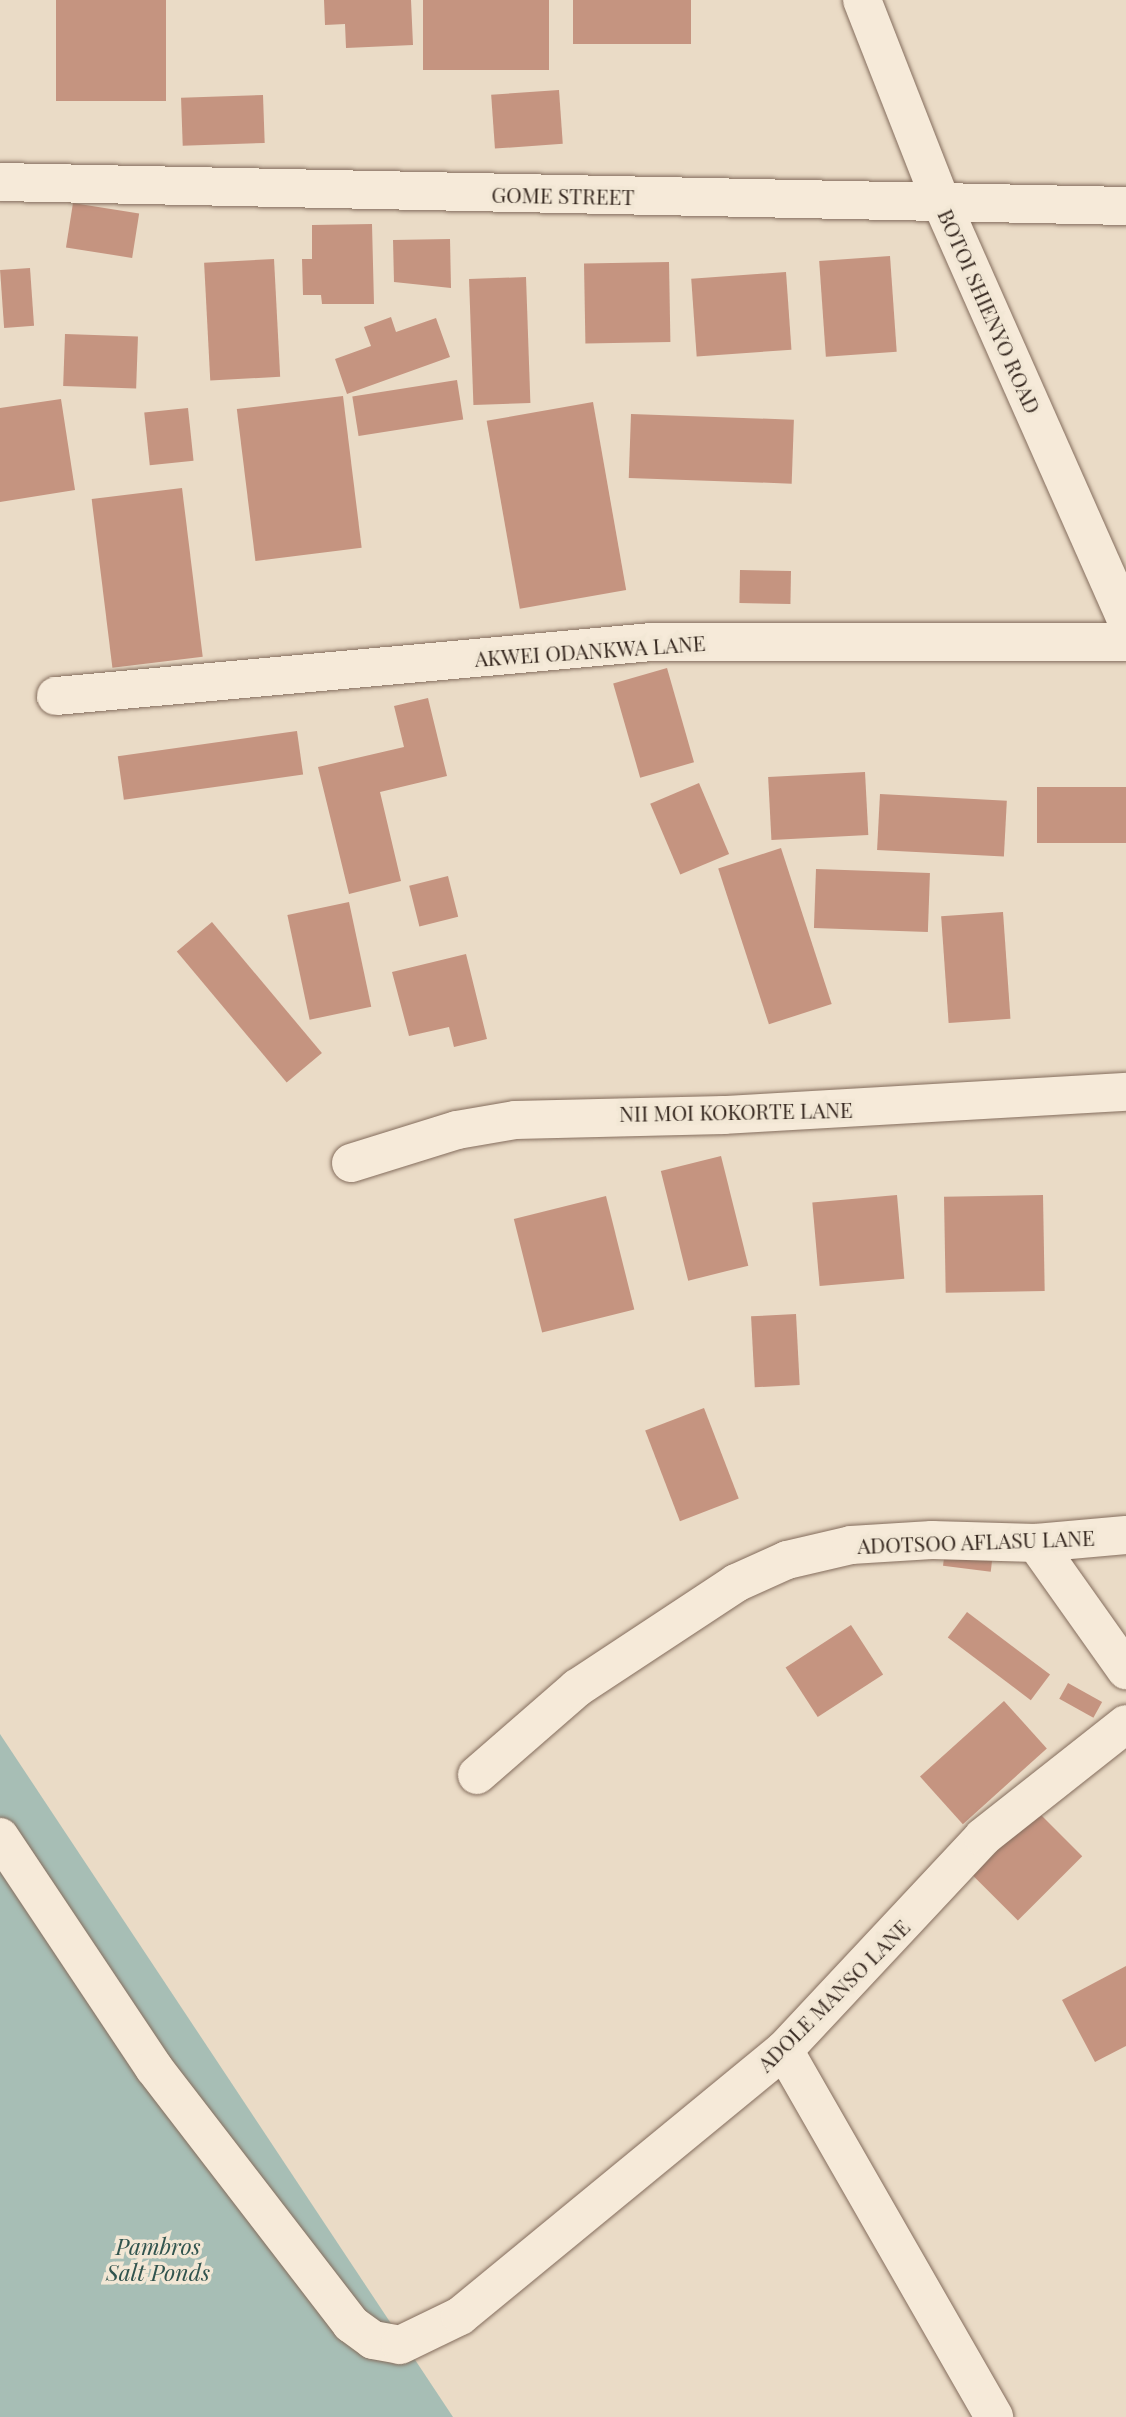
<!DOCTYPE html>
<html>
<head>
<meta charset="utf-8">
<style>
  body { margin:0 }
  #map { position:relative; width:1126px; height:2417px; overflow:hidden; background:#eadbc6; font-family:"Playfair Display",serif }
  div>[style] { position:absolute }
  .water>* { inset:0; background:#a7beb5 }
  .building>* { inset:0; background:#c59480; transform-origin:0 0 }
  .roads { filter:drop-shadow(0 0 2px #846d5d) drop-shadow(0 0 2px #846d5d) }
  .minor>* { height:38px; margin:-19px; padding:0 19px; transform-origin:19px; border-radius:19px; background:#f6ead9 }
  span { translate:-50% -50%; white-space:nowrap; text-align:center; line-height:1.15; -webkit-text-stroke:7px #f2e7d5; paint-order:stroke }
  .street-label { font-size:21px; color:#362820 }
  .water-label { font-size:23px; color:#31544e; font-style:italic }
</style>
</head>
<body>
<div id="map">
  <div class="water">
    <i style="clip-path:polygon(0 1734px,453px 2417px,0 2417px)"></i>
  </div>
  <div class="building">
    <i style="left:56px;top:0;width:110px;height:101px"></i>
    <i style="clip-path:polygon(324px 0,411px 0,413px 45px,346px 48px,345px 24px,325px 25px)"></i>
    <i style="left:423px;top:0;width:126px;height:70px"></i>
    <i style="left:573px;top:0;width:118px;height:44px"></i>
    <i style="left:559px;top:90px;width:54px;height:68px;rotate:86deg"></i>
    <i style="left:263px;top:95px;width:48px;height:82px;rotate:88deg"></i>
    <i style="left:73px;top:203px;width:67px;height:45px;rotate:9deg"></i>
    <i style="clip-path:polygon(372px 224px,374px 304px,322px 304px,321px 295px,303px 295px,302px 259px,312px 259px,312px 225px)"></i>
    <i style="clip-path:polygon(450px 239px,451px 288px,394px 282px,393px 240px)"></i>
    <i style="left:890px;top:256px;width:96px;height:71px;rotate:86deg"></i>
    <i style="left:274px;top:259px;width:118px;height:70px;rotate:87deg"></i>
    <i style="left:669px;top:262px;width:80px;height:85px;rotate:89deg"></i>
    <i style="left:30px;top:268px;width:58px;height:30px;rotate:86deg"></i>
    <i style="left:786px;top:272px;width:78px;height:95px;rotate:86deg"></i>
    <i style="left:526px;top:277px;width:126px;height:57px;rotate:88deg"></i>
    <i style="clip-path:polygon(391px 317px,396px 332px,436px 318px,450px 357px,347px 394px,335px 359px,371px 346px,364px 327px)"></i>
    <i style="left:65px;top:334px;width:73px;height:52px;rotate:2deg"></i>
    <i style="left:457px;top:380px;width:40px;height:106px;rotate:81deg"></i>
    <i style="left:343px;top:396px;width:153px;height:107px;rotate:83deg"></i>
    <i style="clip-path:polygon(61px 399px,75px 490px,0 502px,0 408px)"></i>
    <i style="left:593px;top:402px;width:191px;height:108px;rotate:80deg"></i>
    <i style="left:188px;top:408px;width:53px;height:44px;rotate:84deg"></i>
    <i style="left:631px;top:414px;width:163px;height:64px;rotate:2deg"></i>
    <i style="left:182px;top:488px;width:170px;height:91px;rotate:83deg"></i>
    <i style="left:740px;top:570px;width:51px;height:33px;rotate:1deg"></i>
    <i style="left:667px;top:668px;width:98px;height:56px;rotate:74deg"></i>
    <i style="clip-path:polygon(428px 698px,447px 776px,380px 792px,401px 881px,349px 894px,318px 767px,404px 747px,394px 706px)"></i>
    <i style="left:297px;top:731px;width:44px;height:181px;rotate:82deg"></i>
    <i style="left:865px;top:772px;width:63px;height:97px;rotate:87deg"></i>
    <i style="left:699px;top:783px;width:77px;height:53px;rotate:67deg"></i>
    <i style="left:1126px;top:787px;width:56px;height:89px;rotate:90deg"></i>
    <i style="left:880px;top:794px;width:127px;height:56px;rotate:3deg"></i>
    <i style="left:781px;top:848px;width:164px;height:66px;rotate:72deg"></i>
    <i style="left:816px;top:869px;width:114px;height:59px;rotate:2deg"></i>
    <i style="left:448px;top:876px;width:42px;height:40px;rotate:76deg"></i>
    <i style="left:349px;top:902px;width:107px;height:63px;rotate:78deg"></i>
    <i style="left:1003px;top:912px;width:107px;height:62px;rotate:86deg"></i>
    <i style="left:212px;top:922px;width:171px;height:46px;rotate:50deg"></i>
    <i style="clip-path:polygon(466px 954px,487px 1039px,454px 1047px,449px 1027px,409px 1036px,392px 972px)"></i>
    <i style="left:721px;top:1156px;width:113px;height:62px;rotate:76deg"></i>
    <i style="left:897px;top:1195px;width:84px;height:85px;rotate:85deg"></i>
    <i style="left:1043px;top:1195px;width:96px;height:99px;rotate:89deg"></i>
    <i style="left:606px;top:1196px;width:117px;height:95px;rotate:76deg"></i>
    <i style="left:796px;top:1314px;width:71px;height:45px;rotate:87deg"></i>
    <i style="left:704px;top:1408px;width:97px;height:63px;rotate:69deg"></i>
    <i style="left:946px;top:1542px;width:48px;height:24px;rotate:7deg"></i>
    <i style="left:967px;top:1612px;width:104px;height:32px;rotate:37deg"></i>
    <i style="left:851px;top:1625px;width:59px;height:78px;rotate:57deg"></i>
    <i style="left:1068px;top:1683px;width:39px;height:18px;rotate:29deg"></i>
    <i style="left:1004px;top:1701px;width:64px;height:113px;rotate:48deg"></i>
    <i style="left:1037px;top:1811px;width:64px;height:91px;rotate:45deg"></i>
    <i style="clip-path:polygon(1126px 1966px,1126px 2046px,1095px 2062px,1062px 2000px)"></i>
  </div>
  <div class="roads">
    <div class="minor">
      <i style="left:862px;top:0;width:219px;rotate:68.6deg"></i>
      <i style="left:942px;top:204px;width:454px;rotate:66.1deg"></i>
      <i style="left:0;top:182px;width:1126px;rotate:1.22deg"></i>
      <i style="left:56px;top:696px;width:598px;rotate:-5.18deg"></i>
      <i style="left:652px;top:642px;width:474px"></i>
      <i style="left:351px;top:1163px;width:111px;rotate:-17.3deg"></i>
      <i style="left:457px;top:1130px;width:59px;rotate:-9.8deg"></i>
      <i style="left:515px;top:1120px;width:209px;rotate:-1.4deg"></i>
      <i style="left:724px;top:1115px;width:403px;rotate:-3.3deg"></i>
      <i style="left:1036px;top:1543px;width:156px;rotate:54.7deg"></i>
      <i style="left:477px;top:1775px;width:133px;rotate:-41deg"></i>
      <i style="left:577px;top:1688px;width:191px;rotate:-33.4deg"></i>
      <i style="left:736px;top:1583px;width:56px;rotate:-24.3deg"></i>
      <i style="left:787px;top:1560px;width:66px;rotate:-13.2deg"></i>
      <i style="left:851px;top:1545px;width:81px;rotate:-3.5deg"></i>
      <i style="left:932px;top:1540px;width:104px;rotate:1.7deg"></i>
      <i style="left:1036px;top:1543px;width:90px;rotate:-5.1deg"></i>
      <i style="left:0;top:1837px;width:278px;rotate:56.3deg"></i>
      <i style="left:154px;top:2068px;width:323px;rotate:52.4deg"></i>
      <i style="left:351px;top:2324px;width:27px;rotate:36deg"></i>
      <i style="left:373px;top:2340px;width:27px;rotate:10deg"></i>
      <i style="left:400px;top:2345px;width:67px;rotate:-25.8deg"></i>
      <i style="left:460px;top:2316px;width:419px;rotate:-39.4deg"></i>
      <i style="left:784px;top:2050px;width:291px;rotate:-46.9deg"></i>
      <i style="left:983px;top:1837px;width:182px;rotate:-38.3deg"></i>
      <i style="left:784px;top:2050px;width:423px;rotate:60.2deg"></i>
    </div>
  </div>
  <div class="street-label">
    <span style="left:563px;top:195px;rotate:1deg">GOME STREET</span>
    <span style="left:990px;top:311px;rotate:66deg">BOTOI SHIENYO ROAD</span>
    <span style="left:590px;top:650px;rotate:-4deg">AKWEI ODANKWA LANE</span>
    <span style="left:736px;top:1111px;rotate:-1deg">NII MOI KOKORTE LANE</span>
    <span style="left:976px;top:1541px;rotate:-2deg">ADOTSOO AFLASU LANE</span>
    <span style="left:833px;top:1995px;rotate:-45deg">ADOLE MANSO LANE</span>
  </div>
  <div class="water-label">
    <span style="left:158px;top:2259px">Pambros<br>Salt Ponds</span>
  </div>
</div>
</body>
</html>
